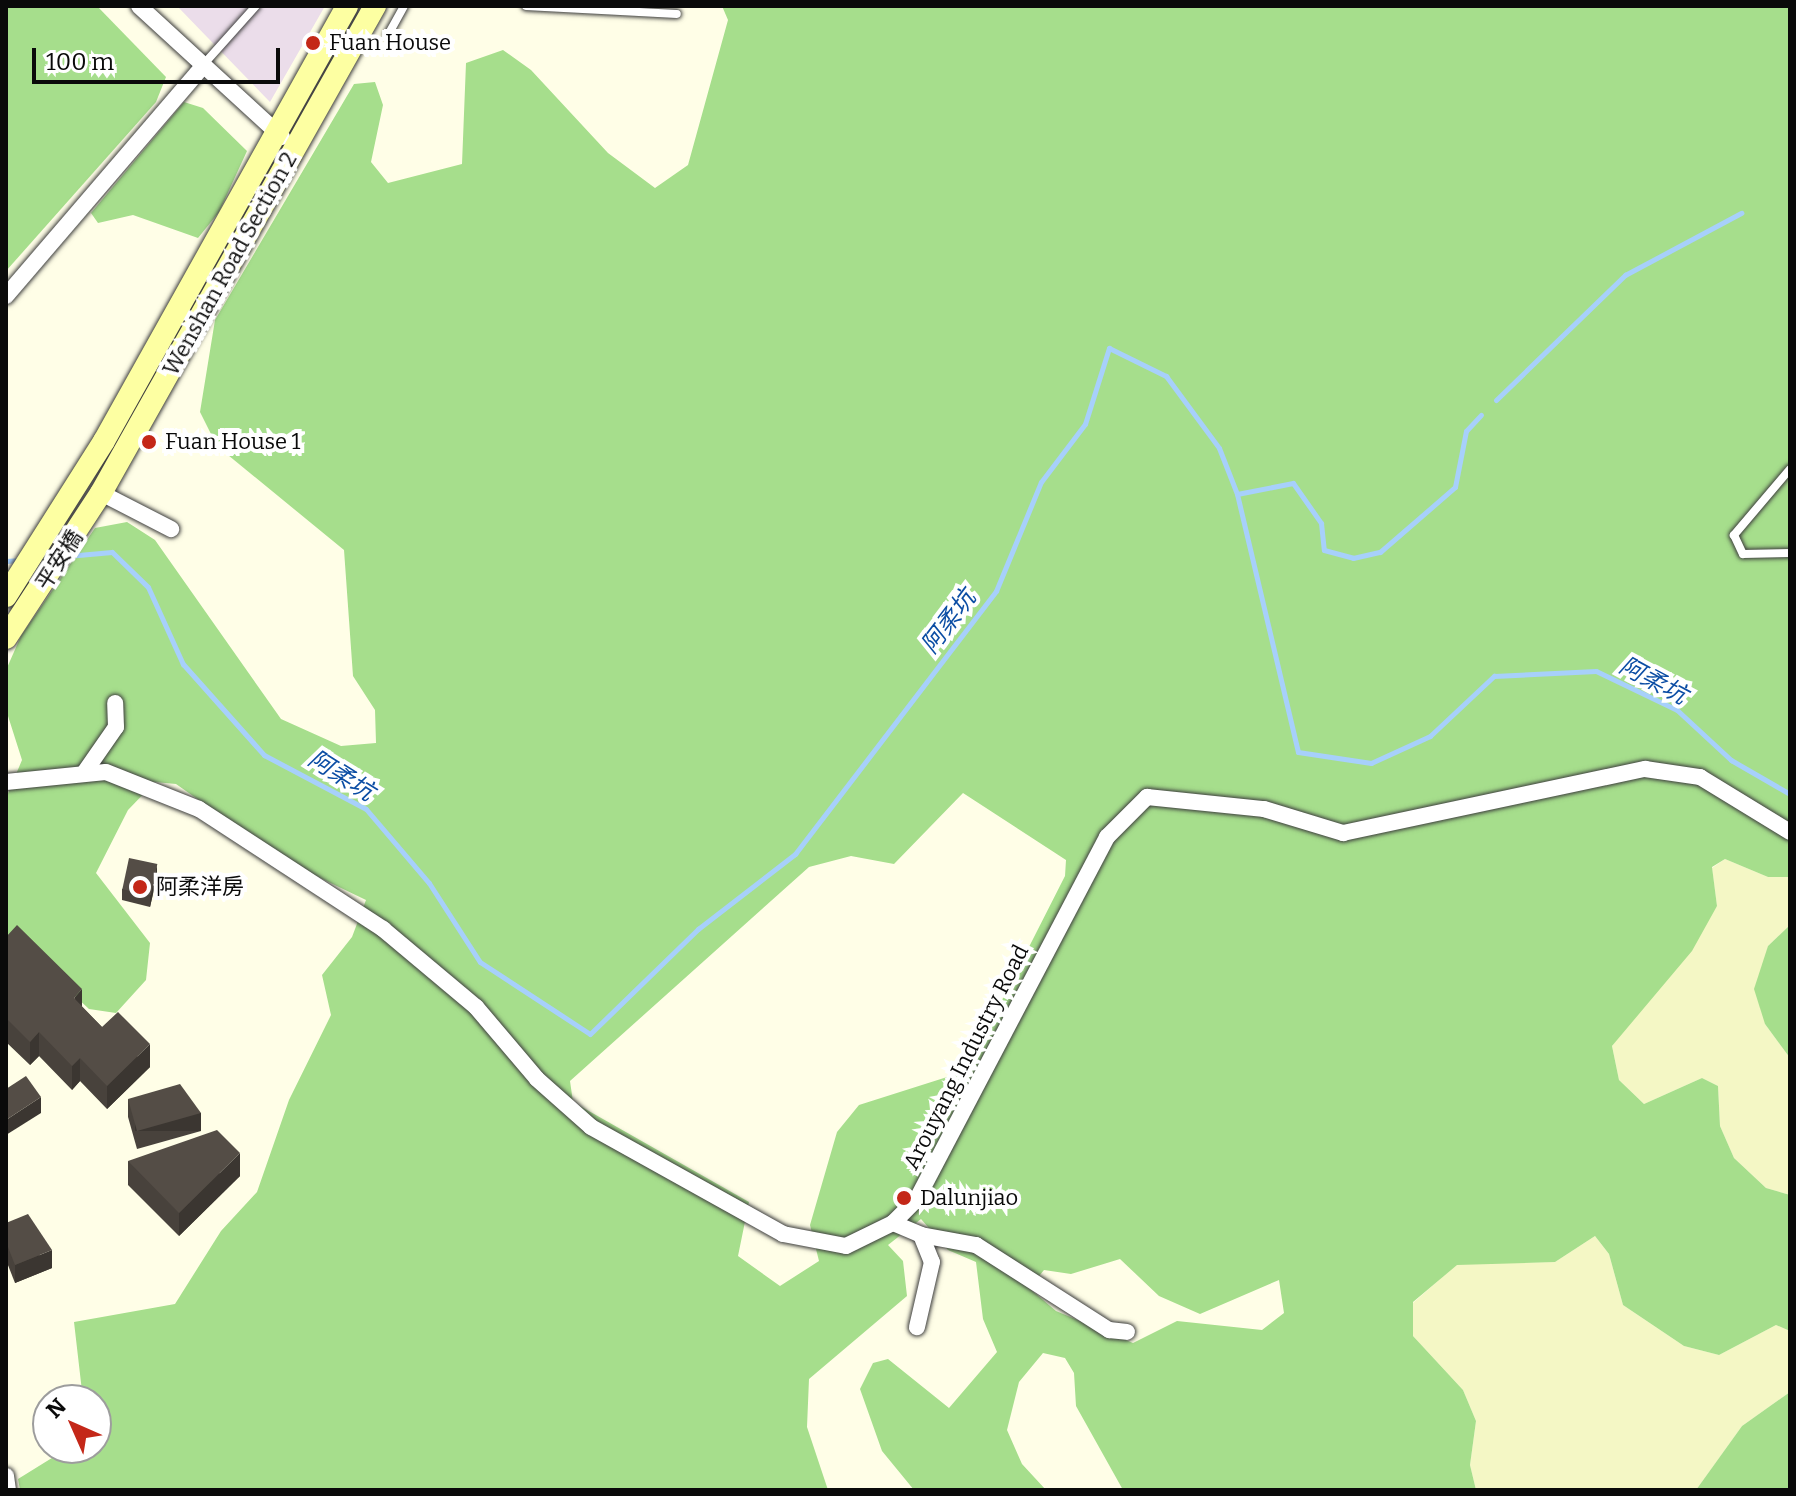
<!DOCTYPE html>
<html>
<head>
<meta charset="utf-8">
<style>
  body { margin:0 }
  #map { position:relative; width:1796px; height:1496px; overflow:hidden; background:#fffee7; font-family:Bitter,"Noto Sans TC",serif }
  div>[style] { position:absolute }
  .industrial>* { inset:0; background:#ebddea }
  .farmland>* { inset:0; background:#f4f7c5 }
  .forest>* { inset:0; background:#a6de8c }
  .stream>* { height:5px; margin:-2.5px; padding:0 2.5px; transform-origin:2.5px; border-radius:2.5px; background:#a7d0fb }
  .roads { filter:drop-shadow(0 0 2px #3d3d3d) drop-shadow(0 0 2px #3d3d3d) }
  .lane>* { height:8px; margin:-4px; padding:0 4px; transform-origin:4px; border-radius:4px; background:#fff }
  .street>* { height:16px; margin:-8px; padding:0 8px; transform-origin:8px; border-radius:8px; background:#fff }
  .secondary>* { height:22px; margin:-11px; padding:0 11px; transform-origin:11px; border-radius:11px; background:#fdffa2 }
  .wall>* { inset:0; background:#48423c }
  .shaded-wall>* { inset:0; background:#3b3631; transform-origin:0 0 }
  .building>* { inset:0; background:#544d46; transform-origin:0 0 }
  .dots>* { width:22px; height:22px; translate:-50% -50%; box-sizing:border-box; border:4px solid #fff; border-radius:50% }
  span { translate:-50% -50%; white-space:nowrap; text-align:center; line-height:1.15; -webkit-text-stroke:8px #fff; paint-order:stroke }
  .poi-label { font-size:22px; color:#0a0a0a }
  .left { translate:0 -50%; text-align:left }
  .street-label { font-size:22px; color:#0a0a0a }
  .water-label { font-size:24px; color:#0b4da4; font-style:italic }
  .frame { position:absolute; inset:0; border:8px solid #0a0a0a; pointer-events:none }
  .north { position:absolute; left:32px; top:1384px; width:80px; height:80px; box-sizing:border-box; background:#fff; border:2px solid #9d9d9d; border-radius:50%; rotate:315deg; font-size:22px; font-weight:700; line-height:32px; text-align:center; color:#0a0a0a }
  .north::after { content:''; display:block; margin:auto; width:28px; height:36px; background:#c42718; clip-path:polygon(50% 0,100% 100%,50% 72%,0 100%) }
  .scale { position:absolute; left:32px; top:48px; width:248px; height:36px; box-sizing:border-box; border:4px solid #0a0a0a; border-top:0; padding-left:10px; font-size:24px; line-height:28px; white-space:nowrap; color:#0a0a0a; -webkit-text-stroke:6px #fff; paint-order:stroke }
</style>
</head>
<body>
<div id="map">
  <div class="industrial">
    <i style="clip-path:polygon(177px 6px,325px 6px,270px 102px)"></i>
  </div>
  <div class="farmland">
    <i style="clip-path:polygon(1725px 859px,1768px 877px,1790px 877px,1790px 925px,1768px 946px,1765px 1024px,1790px 1058px,1790px 1195px,1766px 1188px,1734px 1158px,1720px 1126px,1718px 1086px,1702px 1078px,1644px 1104px,1619px 1080px,1612px 1046px,1717px 906px,1712px 868px)"></i>
    <i style="clip-path:polygon(1595px 1236px,1609px 1254px,1623px 1305px,1684px 1346px,1719px 1355px,1776px 1325px,1790px 1331px,1790px 1392px,1742px 1426px,1696px 1490px,1476px 1490px,1470px 1465px,1476px 1421px,1463px 1390px,1413px 1336px,1413px 1303px,1457px 1264px,1555px 1262px)"></i>
  </div>
  <div class="forest">
    <i style="clip-path:polygon(6px 6px,97px 6px,166px 77px,156px 102px,6px 271px)"></i>
    <i style="clip-path:polygon(evenodd,722px 6px,1790px 6px,1790px 877px,1768px 877px,1725px 859px,1712px 867px,1717px 906px,1692px 951px,1612px 1046px,1619px 1080px,1644px 1104px,1702px 1078px,1718px 1086px,1720px 1126px,1734px 1158px,1766px 1188px,1790px 1195px,1790px 1331px,1776px 1325px,1719px 1355px,1684px 1346px,1623px 1305px,1609px 1254px,1595px 1236px,1555px 1262px,1457px 1265px,1413px 1302px,1413px 1336px,1463px 1390px,1476px 1421px,1470px 1465px,1476px 1490px,1123px 1490px,1076px 1406px,1074px 1373px,1065px 1358px,1043px 1353px,1019px 1382px,1007px 1430px,1022px 1464px,1046px 1490px,914px 1490px,882px 1451px,860px 1389px,873px 1363px,888px 1359px,949px 1408px,997px 1352px,983px 1319px,976px 1262px,948px 1250px,921px 1219px,888px 1245px,903px 1261px,907px 1296px,809px 1379px,807px 1427px,828px 1490px,20px 1490px,18px 1479px,68px 1448px,96px 1448px,96px 1400px,83px 1400px,74px 1322px,175px 1304px,221px 1231px,257px 1192px,289px 1100px,331px 1015px,322px 975px,352px 937px,366px 900px,289px 863px,176px 784px,155px 782px,128px 810px,96px 873px,150px 943px,146px 980px,116px 1013px,89px 1009px,15px 940px,6px 941px,6px 798px,22px 760px,8px 716px,6px 670px,21px 636px,95px 528px,127px 522px,155px 540px,281px 719px,341px 746px,376px 743px,375px 710px,353px 676px,344px 550px,217px 446px,200px 412px,215px 320px,354px 84px,375px 82px,383px 105px,371px 162px,388px 183px,462px 164px,466px 63px,503px 50px,531px 70px,608px 153px,655px 188px,688px 165px,728px 20px,722px 6px,963px 793px,1066px 860px,1065px 876px,966px 1071px,859px 1105px,837px 1132px,810px 1225px,819px 1261px,780px 1286px,738px 1256px,749px 1202px,573px 1102px,570px 1081px,809px 867px,851px 856px,894px 864px,963px 793px,722px 6px,1120px 1259px,1159px 1296px,1200px 1314px,1279px 1280px,1284px 1313px,1262px 1330px,1177px 1321px,1133px 1343px,1056px 1311px,1029px 1288px,1044px 1270px,1071px 1274px,1120px 1259px)"></i>
    <i style="clip-path:polygon(184px 102px,203px 108px,247px 151px,219px 212px,198px 238px,133px 215px,98px 223px,91px 213px)"></i>
    <i style="clip-path:polygon(1790px 925px,1790px 1058px,1765px 1024px,1754px 989px,1768px 946px)"></i>
    <i style="clip-path:polygon(1790px 1392px,1790px 1490px,1696px 1490px,1742px 1426px)"></i>
  </div>
  <div class="stream">
    <i style="left:1496px;top:400px;width:180px;rotate:-44.1deg"></i>
    <i style="left:1625px;top:275px;width:132px;rotate:-28.1deg"></i>
    <i style="left:1237px;top:494px;width:57px;rotate:-11.1deg"></i>
    <i style="left:1293px;top:483px;width:49px;rotate:55deg"></i>
    <i style="left:1321px;top:523px;width:27px;rotate:84deg"></i>
    <i style="left:1324px;top:550px;width:30px;rotate:15deg"></i>
    <i style="left:1353px;top:558px;width:28px;rotate:-13deg"></i>
    <i style="left:1380px;top:552px;width:99px;rotate:-40.9deg"></i>
    <i style="left:1455px;top:487px;width:57px;rotate:-78.9deg"></i>
    <i style="left:1466px;top:431px;width:22px;rotate:-47deg"></i>
    <i style="left:67px;top:556px;width:45px;rotate:-5.1deg"></i>
    <i style="left:112px;top:552px;width:50px;rotate:44.2deg"></i>
    <i style="left:148px;top:587px;width:85px;rotate:65.6deg"></i>
    <i style="left:183px;top:664px;width:122px;rotate:48.3deg"></i>
    <i style="left:264px;top:755px;width:115px;rotate:27.9deg"></i>
    <i style="left:366px;top:809px;width:97px;rotate:49.6deg"></i>
    <i style="left:429px;top:883px;width:94px;rotate:57.2deg"></i>
    <i style="left:480px;top:962px;width:131px;rotate:33.2deg"></i>
    <i style="left:590px;top:1034px;width:151px;rotate:-44.2deg"></i>
    <i style="left:698px;top:929px;width:123px;rotate:-37.7deg"></i>
    <i style="left:795px;top:854px;width:331px;rotate:-52.6deg"></i>
    <i style="left:996px;top:591px;width:118px;rotate:-67.6deg"></i>
    <i style="left:1041px;top:482px;width:73px;rotate:-52.8deg"></i>
    <i style="left:1085px;top:424px;width:80px;rotate:-72.5deg"></i>
    <i style="left:1109px;top:348px;width:64px;rotate:26.2deg"></i>
    <i style="left:1166px;top:376px;width:89px;rotate:53.6deg"></i>
    <i style="left:1219px;top:448px;width:49px;rotate:68.6deg"></i>
    <i style="left:1237px;top:494px;width:265px;rotate:76.7deg"></i>
    <i style="left:1298px;top:752px;width:74px;rotate:8.6deg"></i>
    <i style="left:1371px;top:763px;width:65px;rotate:-24.6deg"></i>
    <i style="left:1430px;top:736px;width:88px;rotate:-43.2deg"></i>
    <i style="left:1494px;top:676px;width:102px;rotate:-2.8deg"></i>
    <i style="left:1596px;top:671px;width:90px;rotate:25.7deg"></i>
    <i style="left:1677px;top:710px;width:74px;rotate:42.8deg"></i>
    <i style="left:1731px;top:760px;width:68px;rotate:30deg"></i>
    <i style="left:6px;top:561px;width:15px;rotate:-4deg"></i>
  </div>
  <div class="roads">
    <div class="lane">
      <i style="left:526px;top:6px;width:151px;rotate:3deg"></i>
      <i style="left:388px;top:35px;width:33px;rotate:-61deg"></i>
      <i style="left:203px;top:65px;width:79px;rotate:-48.1deg"></i>
      <i style="left:1790px;top:469px;width:87px;rotate:130.3deg"></i>
      <i style="left:1734px;top:535px;width:21px;rotate:65deg"></i>
      <i style="left:1743px;top:554px;width:47px;rotate:-1.2deg"></i>
    </div>
    <div class="street">
      <i style="left:139px;top:6px;width:194px;rotate:42.5deg"></i>
      <i style="left:6px;top:296px;width:303px;rotate:-49.4deg"></i>
      <i style="left:101px;top:493px;width:79px;rotate:27.2deg"></i>
      <i style="left:84px;top:773px;width:56px;rotate:-55.2deg"></i>
      <i style="left:116px;top:727px;width:24px;rotate:-92deg"></i>
      <i style="left:6px;top:782px;width:100px;rotate:-5.7deg"></i>
      <i style="left:106px;top:772px;width:100px;rotate:21.7deg"></i>
      <i style="left:199px;top:809px;width:220px;rotate:33.1deg"></i>
      <i style="left:383px;top:929px;width:121px;rotate:40deg"></i>
      <i style="left:476px;top:1007px;width:94px;rotate:49.7deg"></i>
      <i style="left:537px;top:1079px;width:72px;rotate:41.6deg"></i>
      <i style="left:591px;top:1127px;width:220px;rotate:29.1deg"></i>
      <i style="left:783px;top:1234px;width:64px;rotate:10.8deg"></i>
      <i style="left:846px;top:1246px;width:52px;rotate:-26.1deg"></i>
      <i style="left:893px;top:1223px;width:34px;rotate:-45deg"></i>
      <i style="left:917px;top:1199px;width:409px;rotate:-62.3deg"></i>
      <i style="left:1107px;top:837px;width:57px;rotate:-45deg"></i>
      <i style="left:1147px;top:797px;width:118px;rotate:5.9deg"></i>
      <i style="left:1264px;top:809px;width:83px;rotate:16.9deg"></i>
      <i style="left:1343px;top:833px;width:309px;rotate:-12deg"></i>
      <i style="left:1645px;top:769px;width:56px;rotate:8.3deg"></i>
      <i style="left:1700px;top:777px;width:105px;rotate:31.4deg"></i>
      <i style="left:893px;top:1223px;width:30px;rotate:23deg"></i>
      <i style="left:921px;top:1235px;width:29px;rotate:68deg"></i>
      <i style="left:932px;top:1262px;width:67px;rotate:103deg"></i>
      <i style="left:921px;top:1235px;width:56px;rotate:10.3deg"></i>
      <i style="left:976px;top:1245px;width:158px;rotate:32.6deg"></i>
      <i style="left:1109px;top:1330px;width:18px;rotate:6deg"></i>
      <i style="left:6px;top:1476px;width:14px;rotate:82deg"></i>
    </div>
    <div class="secondary">
      <i style="left:6px;top:596px;width:183px;rotate:-57.7deg"></i>
      <i style="left:104px;top:441px;width:498px;rotate:-60.8deg"></i>
      <i style="left:6px;top:638px;width:173px;rotate:-56.8deg"></i>
      <i style="left:101px;top:493px;width:559px;rotate:-60.64deg"></i>
    </div>
  </div>
  <div class="wall">
    <i style="clip-path:polygon(157px 876px,150px 907px,122px 900px,122px 889px)"></i>
    <i style="clip-path:polygon(6px 937px,82px 1007px,102px 1027px,150px 1067px,107px 1109px,80px 1081px,72px 1090px,39px 1056px,30px 1065px,6px 1042px)"></i>
    <i style="clip-path:polygon(128px 1099px,201px 1131px,137px 1149px,128px 1117px)"></i>
    <i style="clip-path:polygon(128px 1161px,240px 1176px,179px 1236px,128px 1185px)"></i>
    <i style="clip-path:polygon(6px 1223px,52px 1268px,15px 1283px,6px 1260px)"></i>
  </div>
  <div class="shaded-wall">
    <i style="clip-path:polygon(157px 864px,157px 876px,150px 907px,150px 895px)"></i>
    <i style="clip-path:polygon(82px 989px,82px 1012px,74px 998px)"></i>
    <i style="clip-path:polygon(39px 1032px,39px 1056px,30px 1065px,30px 1042px)"></i>
    <i style="clip-path:polygon(150px 1044px,150px 1067px,107px 1109px,107px 1086px)"></i>
    <i style="clip-path:polygon(80px 1058px,80px 1081px,72px 1090px,72px 1066px)"></i>
    <i style="clip-path:polygon(41px 1097px,41px 1113px,6px 1135px,6px 1120px)"></i>
    <i style="left:201px;top:1113px;width:18px;height:66px;rotate:90deg"></i>
    <i style="clip-path:polygon(240px 1153px,240px 1176px,179px 1236px,179px 1213px)"></i>
    <i style="clip-path:polygon(52px 1250px,52px 1268px,15px 1283px,15px 1265px)"></i>
  </div>
  <div class="building">
    <i style="left:129px;top:858px;width:29px;height:32px;rotate:12deg"></i>
    <i style="clip-path:polygon(17px 925px,82px 989px,74px 998px,102px 1027px,118px 1012px,150px 1044px,107px 1086px,80px 1058px,72px 1066px,39px 1032px,30px 1042px,6px 1018px,6px 937px)"></i>
    <i style="clip-path:polygon(26px 1076px,41px 1097px,6px 1120px,6px 1089px)"></i>
    <i style="clip-path:polygon(180px 1084px,201px 1113px,137px 1131px,128px 1099px)"></i>
    <i style="clip-path:polygon(217px 1130px,240px 1153px,179px 1213px,128px 1161px)"></i>
    <i style="clip-path:polygon(28px 1214px,52px 1250px,15px 1265px,6px 1242px,6px 1223px)"></i>
  </div>
  <div class="dots">
    <i style="left:313px;top:43px;background:#c42718"></i>
    <i style="left:149px;top:442px;background:#c42718"></i>
    <i style="left:140px;top:887px;background:#c42718"></i>
    <i style="left:904px;top:1198px;background:#c42718"></i>
  </div>
  <div class="poi-label">
    <span class="left" style="left:329px;top:43px">Fuan House</span>
    <span class="left" style="left:165px;top:442px">Fuan House 1</span>
    <span class="left" style="left:156px;top:887px">阿柔洋房</span>
    <span class="left" style="left:920px;top:1198px">Dalunjiao</span>
  </div>
  <div class="street-label">
    <span style="left:230px;top:264px;rotate:-61deg">Wenshan Road Section 2</span>
    <span style="left:59px;top:560px;rotate:-57deg">平安橋</span>
    <span style="left:966px;top:1057px;rotate:-63deg">Arouyang Industry Road</span>
  </div>
  <div class="water-label">
    <span style="left:949px;top:622px;rotate:-53deg">阿柔坑</span>
    <span style="left:1653px;top:681px;rotate:28deg">阿柔坑</span>
    <span style="left:341px;top:776px;rotate:32deg">阿柔坑</span>
  </div>
  <div class="frame"></div>
  <div class="north">N</div>
  <div class="scale">100 m</div>
</div>
</body>
</html>
